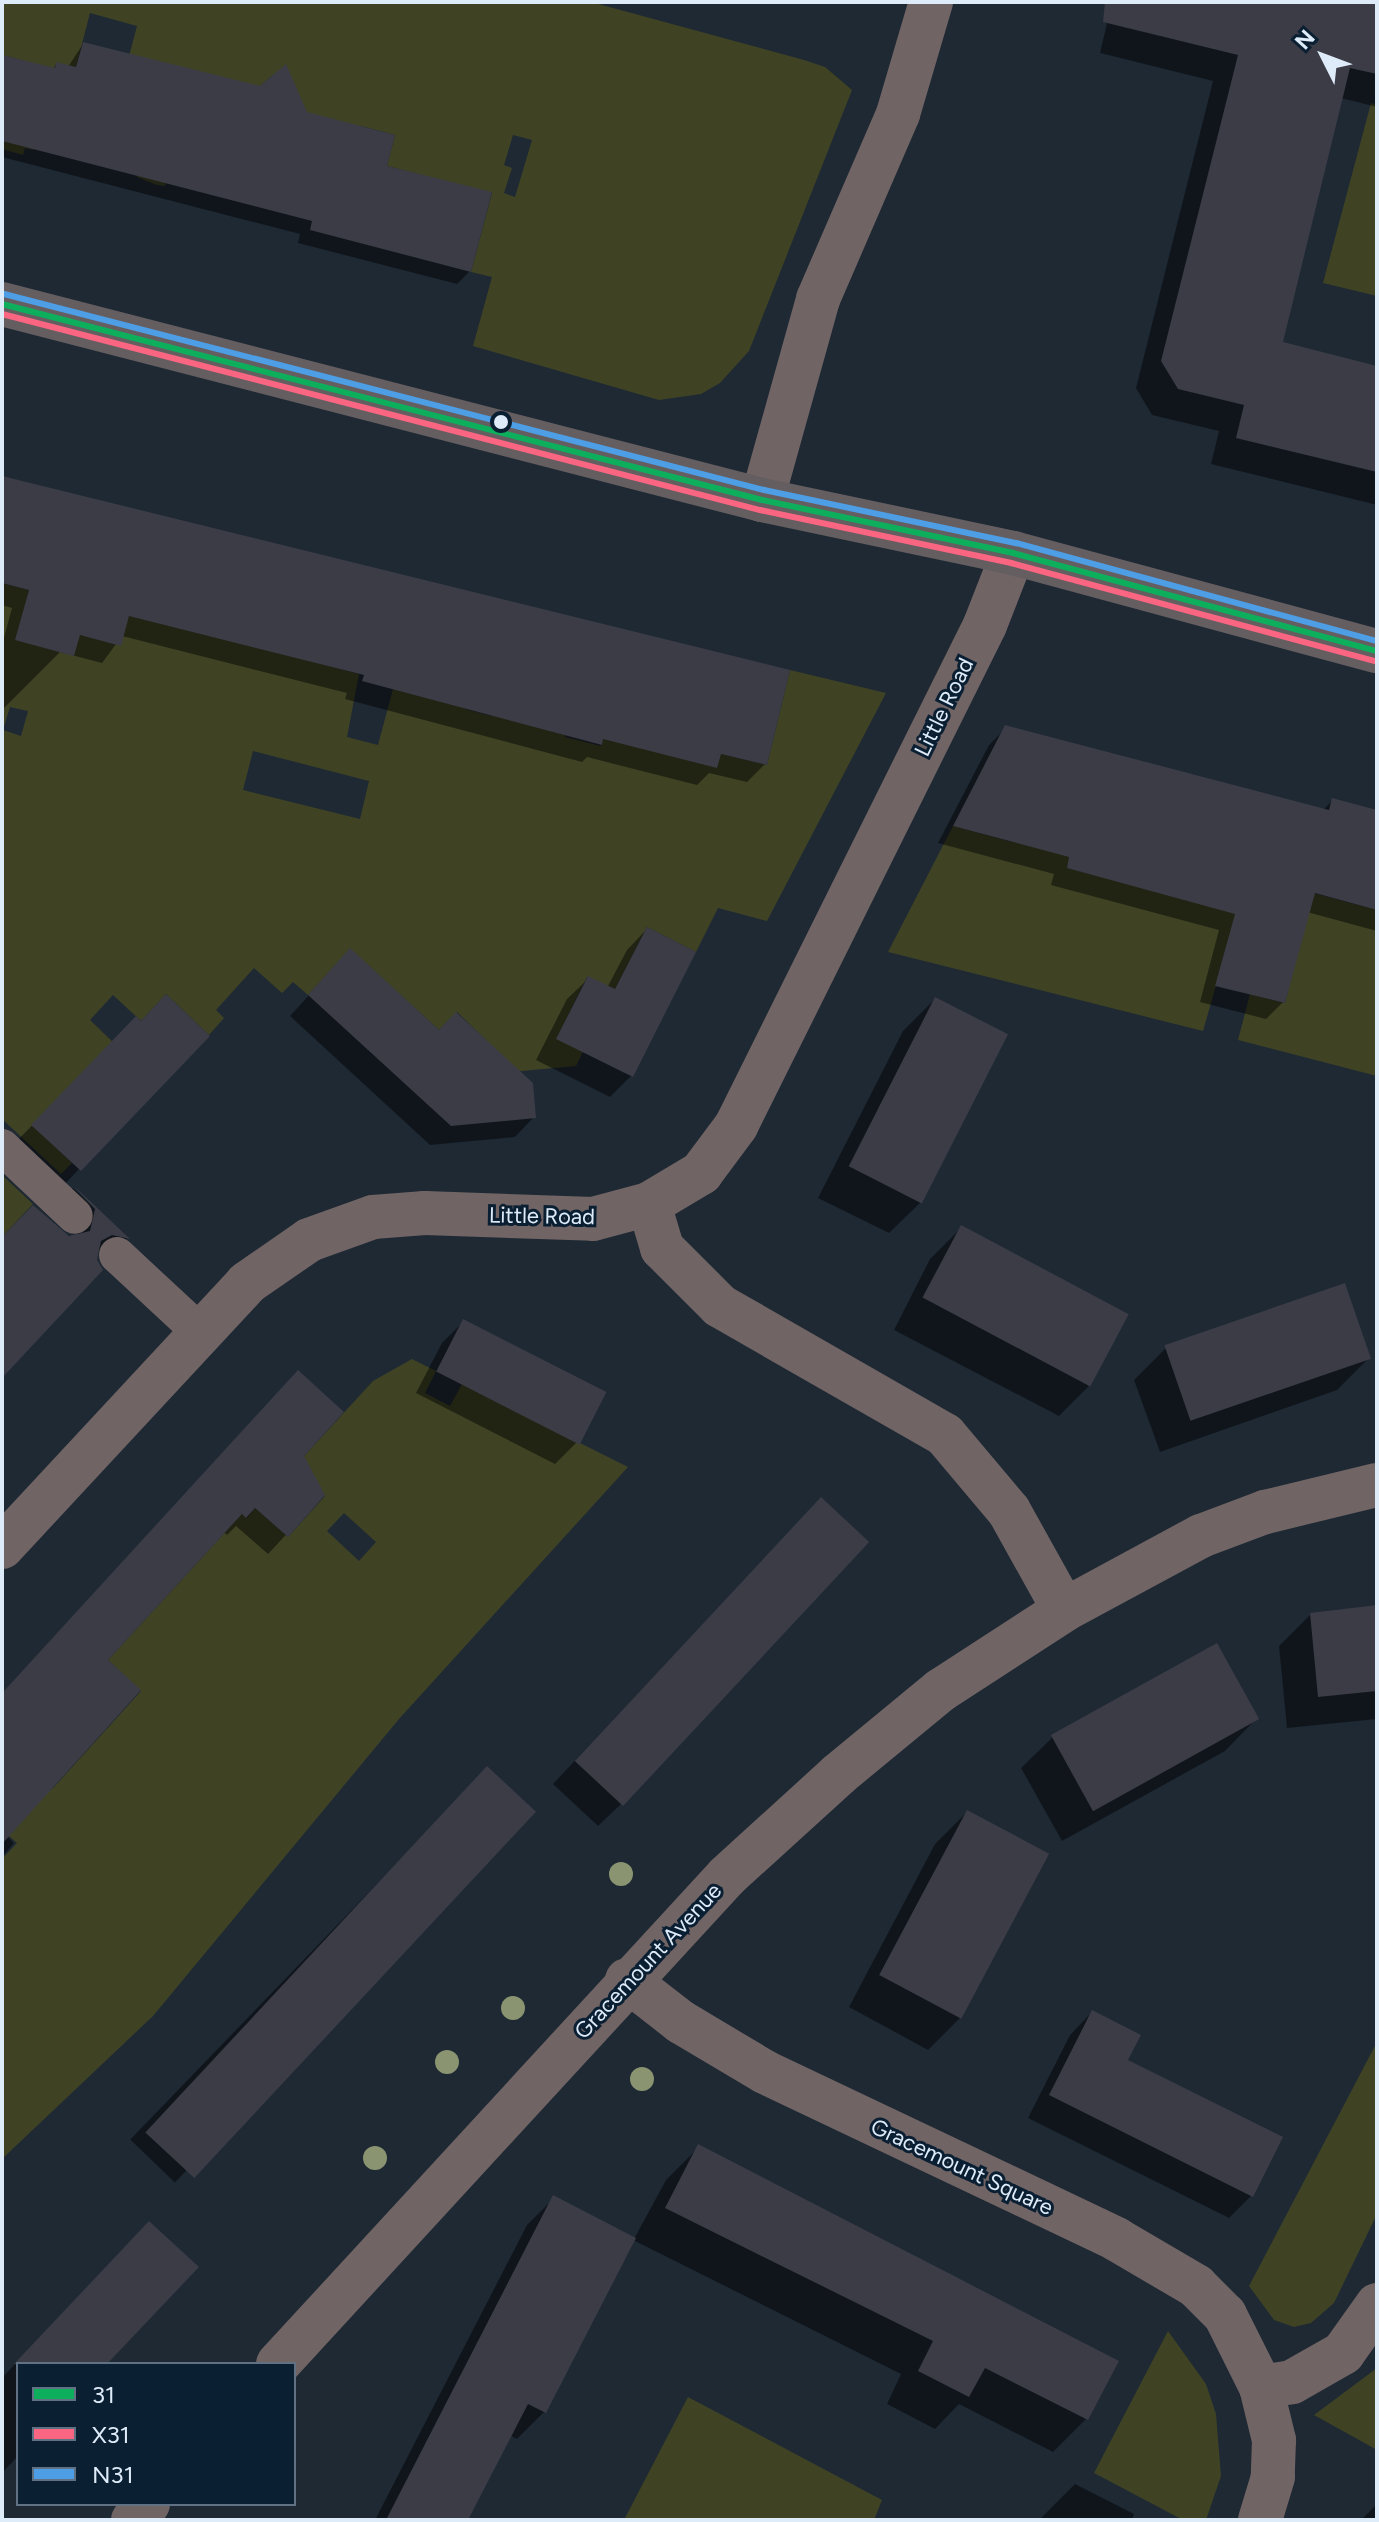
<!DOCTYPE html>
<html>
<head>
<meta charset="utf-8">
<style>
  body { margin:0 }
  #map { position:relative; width:1379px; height:2522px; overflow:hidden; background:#1e2934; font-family:Figtree,sans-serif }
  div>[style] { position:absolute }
  .green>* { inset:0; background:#3f4324 }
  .shadow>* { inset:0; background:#0007; transform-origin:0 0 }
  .building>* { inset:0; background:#3b3c46; transform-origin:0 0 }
  .lane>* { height:36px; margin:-18px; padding:0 18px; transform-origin:18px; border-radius:18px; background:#706464 }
  .street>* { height:44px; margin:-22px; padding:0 22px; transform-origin:22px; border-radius:22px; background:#706464 }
  .secondary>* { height:44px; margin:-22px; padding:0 22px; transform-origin:22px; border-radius:22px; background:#655e61 }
  .bus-1>* { height:6px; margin:-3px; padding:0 3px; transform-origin:3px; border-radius:3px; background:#0daf5c }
  .bus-2>* { height:6px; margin:-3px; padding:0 3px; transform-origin:3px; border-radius:3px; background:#fa6682 }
  .bus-3>* { height:6px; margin:-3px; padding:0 3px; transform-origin:3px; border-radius:3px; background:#4d9ee5 }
  .trees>* { width:24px; height:24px; margin:-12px; border-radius:50%; background:#8b9470 }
  .dots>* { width:22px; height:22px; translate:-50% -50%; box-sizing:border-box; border:4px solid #0b1f33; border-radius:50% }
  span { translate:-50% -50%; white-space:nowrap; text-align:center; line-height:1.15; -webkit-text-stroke:6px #0b1f33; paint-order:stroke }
  .street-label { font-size:22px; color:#deebf9 }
  .frame { position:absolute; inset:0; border:4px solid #deebf9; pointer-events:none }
  .legend { position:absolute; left:16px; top:2362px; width:280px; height:144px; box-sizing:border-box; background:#0b1f33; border:2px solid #5f7182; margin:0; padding:10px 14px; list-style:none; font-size:24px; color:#deebf9 }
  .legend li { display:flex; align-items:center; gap:16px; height:40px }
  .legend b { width:40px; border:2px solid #5f7182 }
  .north { position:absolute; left:1283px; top:16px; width:80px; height:80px; -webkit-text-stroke:6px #0b1f33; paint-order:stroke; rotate:312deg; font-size:22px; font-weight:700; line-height:32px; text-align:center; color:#deebf9 }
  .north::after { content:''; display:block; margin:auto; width:28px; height:36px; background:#deebf9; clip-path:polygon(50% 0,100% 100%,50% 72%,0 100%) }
</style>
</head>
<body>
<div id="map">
  <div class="green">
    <i style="clip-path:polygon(evenodd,2px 2px,591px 2px,804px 60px,825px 67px,852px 90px,749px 351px,720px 383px,701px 394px,659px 400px,473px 346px,492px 277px,471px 272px,492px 193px,387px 166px,395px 135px,361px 126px,308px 146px,292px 79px,273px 75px,260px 86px,186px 94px,165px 186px,157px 185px,137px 177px,160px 89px,123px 79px,137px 26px,90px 13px,76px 67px,56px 63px,33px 150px,25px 148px,23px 155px,2px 149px,25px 61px,2px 55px,2px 2px,513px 135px,532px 140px,515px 197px,504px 193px,512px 168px,504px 165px,513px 135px)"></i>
    <i style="clip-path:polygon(1371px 103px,1377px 105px,1377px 296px,1323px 283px)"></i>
    <i style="clip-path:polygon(evenodd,141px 568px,321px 664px,359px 674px,347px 737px,378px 745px,408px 633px,465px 709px,491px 716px,496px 699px,568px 723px,565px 737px,601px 746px,619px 682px,721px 754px,767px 765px,790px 670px,886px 693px,767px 921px,718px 908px,696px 952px,647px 927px,615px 989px,587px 977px,567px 1017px,593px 1031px,576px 1066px,488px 1074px,469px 1057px,485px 1039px,457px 1012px,439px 1030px,350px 949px,308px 995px,293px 982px,282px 993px,254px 968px,216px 1010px,224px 1018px,209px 1035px,166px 994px,141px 1021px,113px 995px,90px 1020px,117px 1046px,32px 1125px,72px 1163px,61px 1174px,2px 1119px,2px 583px,29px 590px,16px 640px,80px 635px,121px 645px,141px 568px,10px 707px,28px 711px,21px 736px,3px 730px,10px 707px,141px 568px,253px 751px,369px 781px,360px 819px,243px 790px,253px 751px)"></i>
    <i style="clip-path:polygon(953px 826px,1012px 842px,1073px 841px,1067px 868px,1099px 876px,1276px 865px,1217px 982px,1203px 1031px,888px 952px)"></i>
    <i style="clip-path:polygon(1313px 893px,1377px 910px,1377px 1076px,1238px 1040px,1250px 994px,1285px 1003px)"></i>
    <i style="clip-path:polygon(2px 1175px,33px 1204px,2px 1237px)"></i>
    <i style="clip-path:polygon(evenodd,412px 1359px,436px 1371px,425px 1393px,450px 1406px,462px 1384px,628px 1467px,399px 1719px,153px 2016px,2px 2159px,2px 1859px,17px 1843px,2px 1830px,54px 1787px,141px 1691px,108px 1660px,242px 1514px,247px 1518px,255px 1508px,288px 1537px,325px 1496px,294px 1467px,373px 1381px,412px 1359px,344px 1513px,376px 1542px,359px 1561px,327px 1531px,344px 1513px)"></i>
    <i style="clip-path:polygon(1377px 2042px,1377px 2214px,1334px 2303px,1311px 2323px,1294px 2327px,1274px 2320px,1249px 2286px)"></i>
    <i style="clip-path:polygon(1168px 2331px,1206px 2384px,1216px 2414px,1221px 2476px,1206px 2520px,1183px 2520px,1094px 2473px)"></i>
    <i style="clip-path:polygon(1377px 2368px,1377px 2450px,1314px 2415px)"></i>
    <i style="clip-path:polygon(688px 2397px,882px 2500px,874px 2520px,624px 2520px)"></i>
  </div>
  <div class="shadow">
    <i style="clip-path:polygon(1112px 2px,1377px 2px,1377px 107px,1341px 98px,1280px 344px,1377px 368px,1377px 505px,1211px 464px,1219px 431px,1152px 415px,1136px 388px,1213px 81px,1100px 53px)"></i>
    <i style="clip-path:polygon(83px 44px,306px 114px,385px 167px,470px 271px,457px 284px,298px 243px,300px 234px,2px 157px,2px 57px,52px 70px,57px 64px,68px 67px)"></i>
    <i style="clip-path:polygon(2px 487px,765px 764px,747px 782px,709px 773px,697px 785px,587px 757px,582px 762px,345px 699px,347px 693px,122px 636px,102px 663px,60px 652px,2px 710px,2px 645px,12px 608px,2px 605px)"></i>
    <i style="clip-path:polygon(1006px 728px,1323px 810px,1333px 800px,1377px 812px,1377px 931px,1307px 912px,1283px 1002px,1266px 1019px,1200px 1002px,1219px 930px,1051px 885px,1054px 874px,938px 843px,989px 745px)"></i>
    <i style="clip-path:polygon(647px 929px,694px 953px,631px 1076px,610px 1097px,536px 1060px,567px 999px,588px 979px,607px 988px,627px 950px)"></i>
    <i style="clip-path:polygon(331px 971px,439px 1032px,534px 1117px,515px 1137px,430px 1145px,290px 1016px)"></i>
    <i style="clip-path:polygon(935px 999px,921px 1202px,889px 1233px,818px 1198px,903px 1031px)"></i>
    <i style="clip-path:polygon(136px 1019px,207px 1036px,60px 1189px,13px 1145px)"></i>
    <i style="clip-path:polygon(73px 1188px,127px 1239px,110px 1256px,97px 1253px,2px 1374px,2px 1239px,60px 1234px,78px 1237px,78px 1229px,57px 1204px)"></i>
    <i style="clip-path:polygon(961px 1228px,1091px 1384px,1059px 1416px,894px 1330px,930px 1259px)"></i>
    <i style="clip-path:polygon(463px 1322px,577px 1442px,555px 1464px,416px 1393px,442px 1343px)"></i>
    <i style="clip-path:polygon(1166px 1348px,1369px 1358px,1337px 1390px,1160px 1452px,1134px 1380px)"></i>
    <i style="clip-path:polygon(280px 1391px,301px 1456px,323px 1495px,268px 1554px,236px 1526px,227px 1535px,223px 1531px,105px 1661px,7px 1836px,14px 1843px,2px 1857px,2px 1693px)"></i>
    <i style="clip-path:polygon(799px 1522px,621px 1804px,598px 1826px,553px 1784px)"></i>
    <i style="clip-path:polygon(1377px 1608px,1377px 1719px,1287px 1728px,1279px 1646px,1311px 1614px)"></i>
    <i style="clip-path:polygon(1256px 1719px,1225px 1751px,1062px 1841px,1021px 1768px,1053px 1737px)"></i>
    <i style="left:488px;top:1769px;width:62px;height:515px;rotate:44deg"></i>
    <i style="clip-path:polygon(967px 1812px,960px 2018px,928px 2050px,849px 2007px,935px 1844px)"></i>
    <i style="clip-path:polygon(1092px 2012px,1125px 2061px,1251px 2196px,1229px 2218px,1028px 2118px,1070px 2035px)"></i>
    <i style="clip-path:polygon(699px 2147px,1086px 2419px,1053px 2452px,959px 2404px,935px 2429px,887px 2404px,901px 2374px,633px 2240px,544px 2412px,517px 2439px,509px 2435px,465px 2520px,375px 2520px,527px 2225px,554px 2198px,634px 2239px,666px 2180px)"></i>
    <i style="clip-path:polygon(126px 2246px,105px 2364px,18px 2364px,18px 2456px,2px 2473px,2px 2378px)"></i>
    <i style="clip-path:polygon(1075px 2484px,1134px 2514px,1132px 2520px,1039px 2520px)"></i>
    <i style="clip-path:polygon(1377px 2504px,1377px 2520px,1362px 2520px,1363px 2518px)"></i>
  </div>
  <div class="building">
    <i style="clip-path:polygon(1105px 2px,1377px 2px,1377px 74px,1350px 68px,1283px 342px,1377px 366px,1377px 472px,1236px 438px,1244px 405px,1178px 389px,1161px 361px,1238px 55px,1103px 22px)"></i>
    <i style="clip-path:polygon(83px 42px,260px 86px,286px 64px,307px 112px,395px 135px,387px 166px,492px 192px,471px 272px,310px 230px,312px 221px,2px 141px,2px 55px,55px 68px,56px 62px,76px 67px)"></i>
    <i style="clip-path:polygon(2px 476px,790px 670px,767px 765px,721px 754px,717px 768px,603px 739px,602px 745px,362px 681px,364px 675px,129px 616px,121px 646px,80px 635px,74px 656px,15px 640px,29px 590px,2px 583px)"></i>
    <i style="clip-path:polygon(1005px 725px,1329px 810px,1332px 798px,1377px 810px,1377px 910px,1315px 893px,1285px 1003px,1215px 986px,1235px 914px,1067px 868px,1069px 857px,953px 826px)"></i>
    <i style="clip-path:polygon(647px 927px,696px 952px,633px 1077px,556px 1039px,588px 976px,615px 989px)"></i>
    <i style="clip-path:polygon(350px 948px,439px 1030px,456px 1012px,533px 1083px,536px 1118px,451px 1126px,308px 995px)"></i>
    <i style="clip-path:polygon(166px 994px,210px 1036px,81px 1171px,31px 1125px,136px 1016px,141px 1021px)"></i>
    <i style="left:935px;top:997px;width:82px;height:190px;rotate:27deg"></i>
    <i style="clip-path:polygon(73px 1185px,130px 1239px,112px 1235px,101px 1241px,97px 1260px,103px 1270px,2px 1378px,2px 1237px,33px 1205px,69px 1236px,90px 1231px,95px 1209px)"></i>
    <i style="left:961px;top:1225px;width:190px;height:82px;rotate:28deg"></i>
    <i style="left:1345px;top:1283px;width:80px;height:191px;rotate:71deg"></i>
    <i style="left:463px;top:1319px;width:161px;height:59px;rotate:27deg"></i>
    <i style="clip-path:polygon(298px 1370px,344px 1412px,304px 1456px,325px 1495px,288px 1537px,255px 1508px,246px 1518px,242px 1514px,108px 1660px,141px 1690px,2px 1844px,2px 1693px)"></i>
    <i style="left:821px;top:1497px;width:66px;height:361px;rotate:43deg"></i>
    <i style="clip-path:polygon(1377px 1605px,1377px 1691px,1318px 1697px,1310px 1613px)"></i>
    <i style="left:1217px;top:1643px;width:87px;height:190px;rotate:61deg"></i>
    <i style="left:487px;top:1766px;width:67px;height:501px;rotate:43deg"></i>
    <i style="left:967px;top:1810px;width:93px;height:187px;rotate:28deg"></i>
    <i style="clip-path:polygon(1092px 2010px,1141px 2035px,1128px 2060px,1283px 2137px,1253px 2197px,1049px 2095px)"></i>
    <i style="clip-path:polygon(698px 2144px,1119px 2361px,1088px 2420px,985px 2368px,969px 2397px,918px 2371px,933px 2341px,665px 2208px)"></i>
    <i style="clip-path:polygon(553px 2195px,636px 2238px,546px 2413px,528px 2404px,468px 2520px,386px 2520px)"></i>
    <i style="clip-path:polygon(149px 2221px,199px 2267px,107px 2364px,14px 2364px)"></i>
  </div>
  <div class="lane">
    <i style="left:2px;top:1147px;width:100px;rotate:43.4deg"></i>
    <i style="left:117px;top:1255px;width:115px;rotate:42.9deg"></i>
  </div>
  <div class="street">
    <i style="left:762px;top:500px;width:209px;rotate:-74.4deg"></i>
    <i style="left:818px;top:299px;width:202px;rotate:-66.6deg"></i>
    <i style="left:898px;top:114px;width:117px;rotate:-73.6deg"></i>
    <i style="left:649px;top:1204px;width:46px;rotate:73.5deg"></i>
    <i style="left:662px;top:1248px;width:82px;rotate:45deg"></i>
    <i style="left:720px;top:1306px;width:259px;rotate:29.8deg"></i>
    <i style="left:945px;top:1435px;width:99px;rotate:49.9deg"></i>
    <i style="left:1009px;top:1511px;width:113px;rotate:60.9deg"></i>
    <i style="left:2px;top:1547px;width:360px;rotate:-47.1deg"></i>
    <i style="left:247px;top:1283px;width:75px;rotate:-34.7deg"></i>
    <i style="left:309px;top:1240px;width:68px;rotate:-19.8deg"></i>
    <i style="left:373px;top:1217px;width:52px;rotate:-4.4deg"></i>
    <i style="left:425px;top:1213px;width:168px;rotate:2deg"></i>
    <i style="left:593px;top:1219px;width:58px;rotate:-15deg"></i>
    <i style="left:649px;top:1204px;width:61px;rotate:-30.8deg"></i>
    <i style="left:701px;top:1173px;width:59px;rotate:-53.3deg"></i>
    <i style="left:736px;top:1126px;width:559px;rotate:-63.57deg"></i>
    <i style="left:985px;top:625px;width:77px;rotate:-68.7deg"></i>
    <i style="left:627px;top:1980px;width:68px;rotate:37.9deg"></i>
    <i style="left:681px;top:2022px;width:98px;rotate:30.8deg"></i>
    <i style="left:765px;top:2072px;width:389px;rotate:25.4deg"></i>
    <i style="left:1116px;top:2239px;width:93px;rotate:30.4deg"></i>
    <i style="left:1196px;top:2286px;width:41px;rotate:45deg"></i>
    <i style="left:1225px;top:2315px;width:80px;rotate:63.4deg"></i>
    <i style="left:1261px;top:2387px;width:55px;rotate:76.2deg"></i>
    <i style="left:1274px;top:2440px;width:37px;rotate:92deg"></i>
    <i style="left:1273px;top:2477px;width:45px;rotate:106.8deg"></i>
    <i style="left:278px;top:2364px;width:663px;rotate:-47.38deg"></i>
    <i style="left:727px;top:1876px;width:151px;rotate:-42.3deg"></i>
    <i style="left:839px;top:1774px;width:132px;rotate:-39.5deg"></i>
    <i style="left:941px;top:1690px;width:147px;rotate:-33deg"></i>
    <i style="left:1064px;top:1610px;width:156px;rotate:-28.4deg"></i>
    <i style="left:1201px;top:1536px;width:68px;rotate:-20.6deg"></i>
    <i style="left:1265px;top:1512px;width:115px;rotate:-13.6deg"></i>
    <i style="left:1261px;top:2387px;width:31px;rotate:-9deg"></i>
    <i style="left:1292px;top:2382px;width:59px;rotate:-29.6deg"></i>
    <i style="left:1343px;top:2353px;width:59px;rotate:-54.7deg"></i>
    <i style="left:133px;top:2520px;width:22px;rotate:-47deg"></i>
  </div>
  <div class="secondary">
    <i style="left:2px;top:304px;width:785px;rotate:14.46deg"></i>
    <i style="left:762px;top:500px;width:257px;rotate:11.9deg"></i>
    <i style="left:1013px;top:553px;width:377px;rotate:15.1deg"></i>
  </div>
  <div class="bus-1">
    <i style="left:2px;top:304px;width:785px;rotate:14.46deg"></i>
    <i style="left:762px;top:500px;width:257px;rotate:11.9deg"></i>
    <i style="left:1013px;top:553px;width:377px;rotate:15.1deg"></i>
  </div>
  <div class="bus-2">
    <i style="left:2px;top:314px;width:783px;rotate:14.5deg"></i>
    <i style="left:760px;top:510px;width:257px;rotate:11.9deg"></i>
    <i style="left:1011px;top:563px;width:376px;rotate:15.1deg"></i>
  </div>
  <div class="bus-3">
    <i style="left:4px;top:294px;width:785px;rotate:14.46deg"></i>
    <i style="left:764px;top:490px;width:258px;rotate:11.9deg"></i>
    <i style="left:1016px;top:543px;width:374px;rotate:15.2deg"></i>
  </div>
  <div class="trees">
    <i style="left:621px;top:1874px"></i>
    <i style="left:513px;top:2008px"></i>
    <i style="left:447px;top:2062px"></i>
    <i style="left:642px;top:2079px"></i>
    <i style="left:375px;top:2158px"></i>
  </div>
  <div class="dots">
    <i style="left:501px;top:422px;background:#deebf9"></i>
  </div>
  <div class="street-label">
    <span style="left:944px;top:707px;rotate:-64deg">Little Road</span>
    <span style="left:542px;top:1216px;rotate:1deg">Little Road</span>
    <span style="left:648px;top:1961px;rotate:-47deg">Gracemount Avenue</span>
    <span style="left:962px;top:2167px;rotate:25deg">Gracemount Square</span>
  </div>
  <div class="frame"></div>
  <ul class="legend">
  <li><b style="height:10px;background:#0daf5c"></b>31</li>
  <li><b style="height:10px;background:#fa6682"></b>X31</li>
  <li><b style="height:10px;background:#4d9ee5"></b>N31</li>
  </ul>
  <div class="north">N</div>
</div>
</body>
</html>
